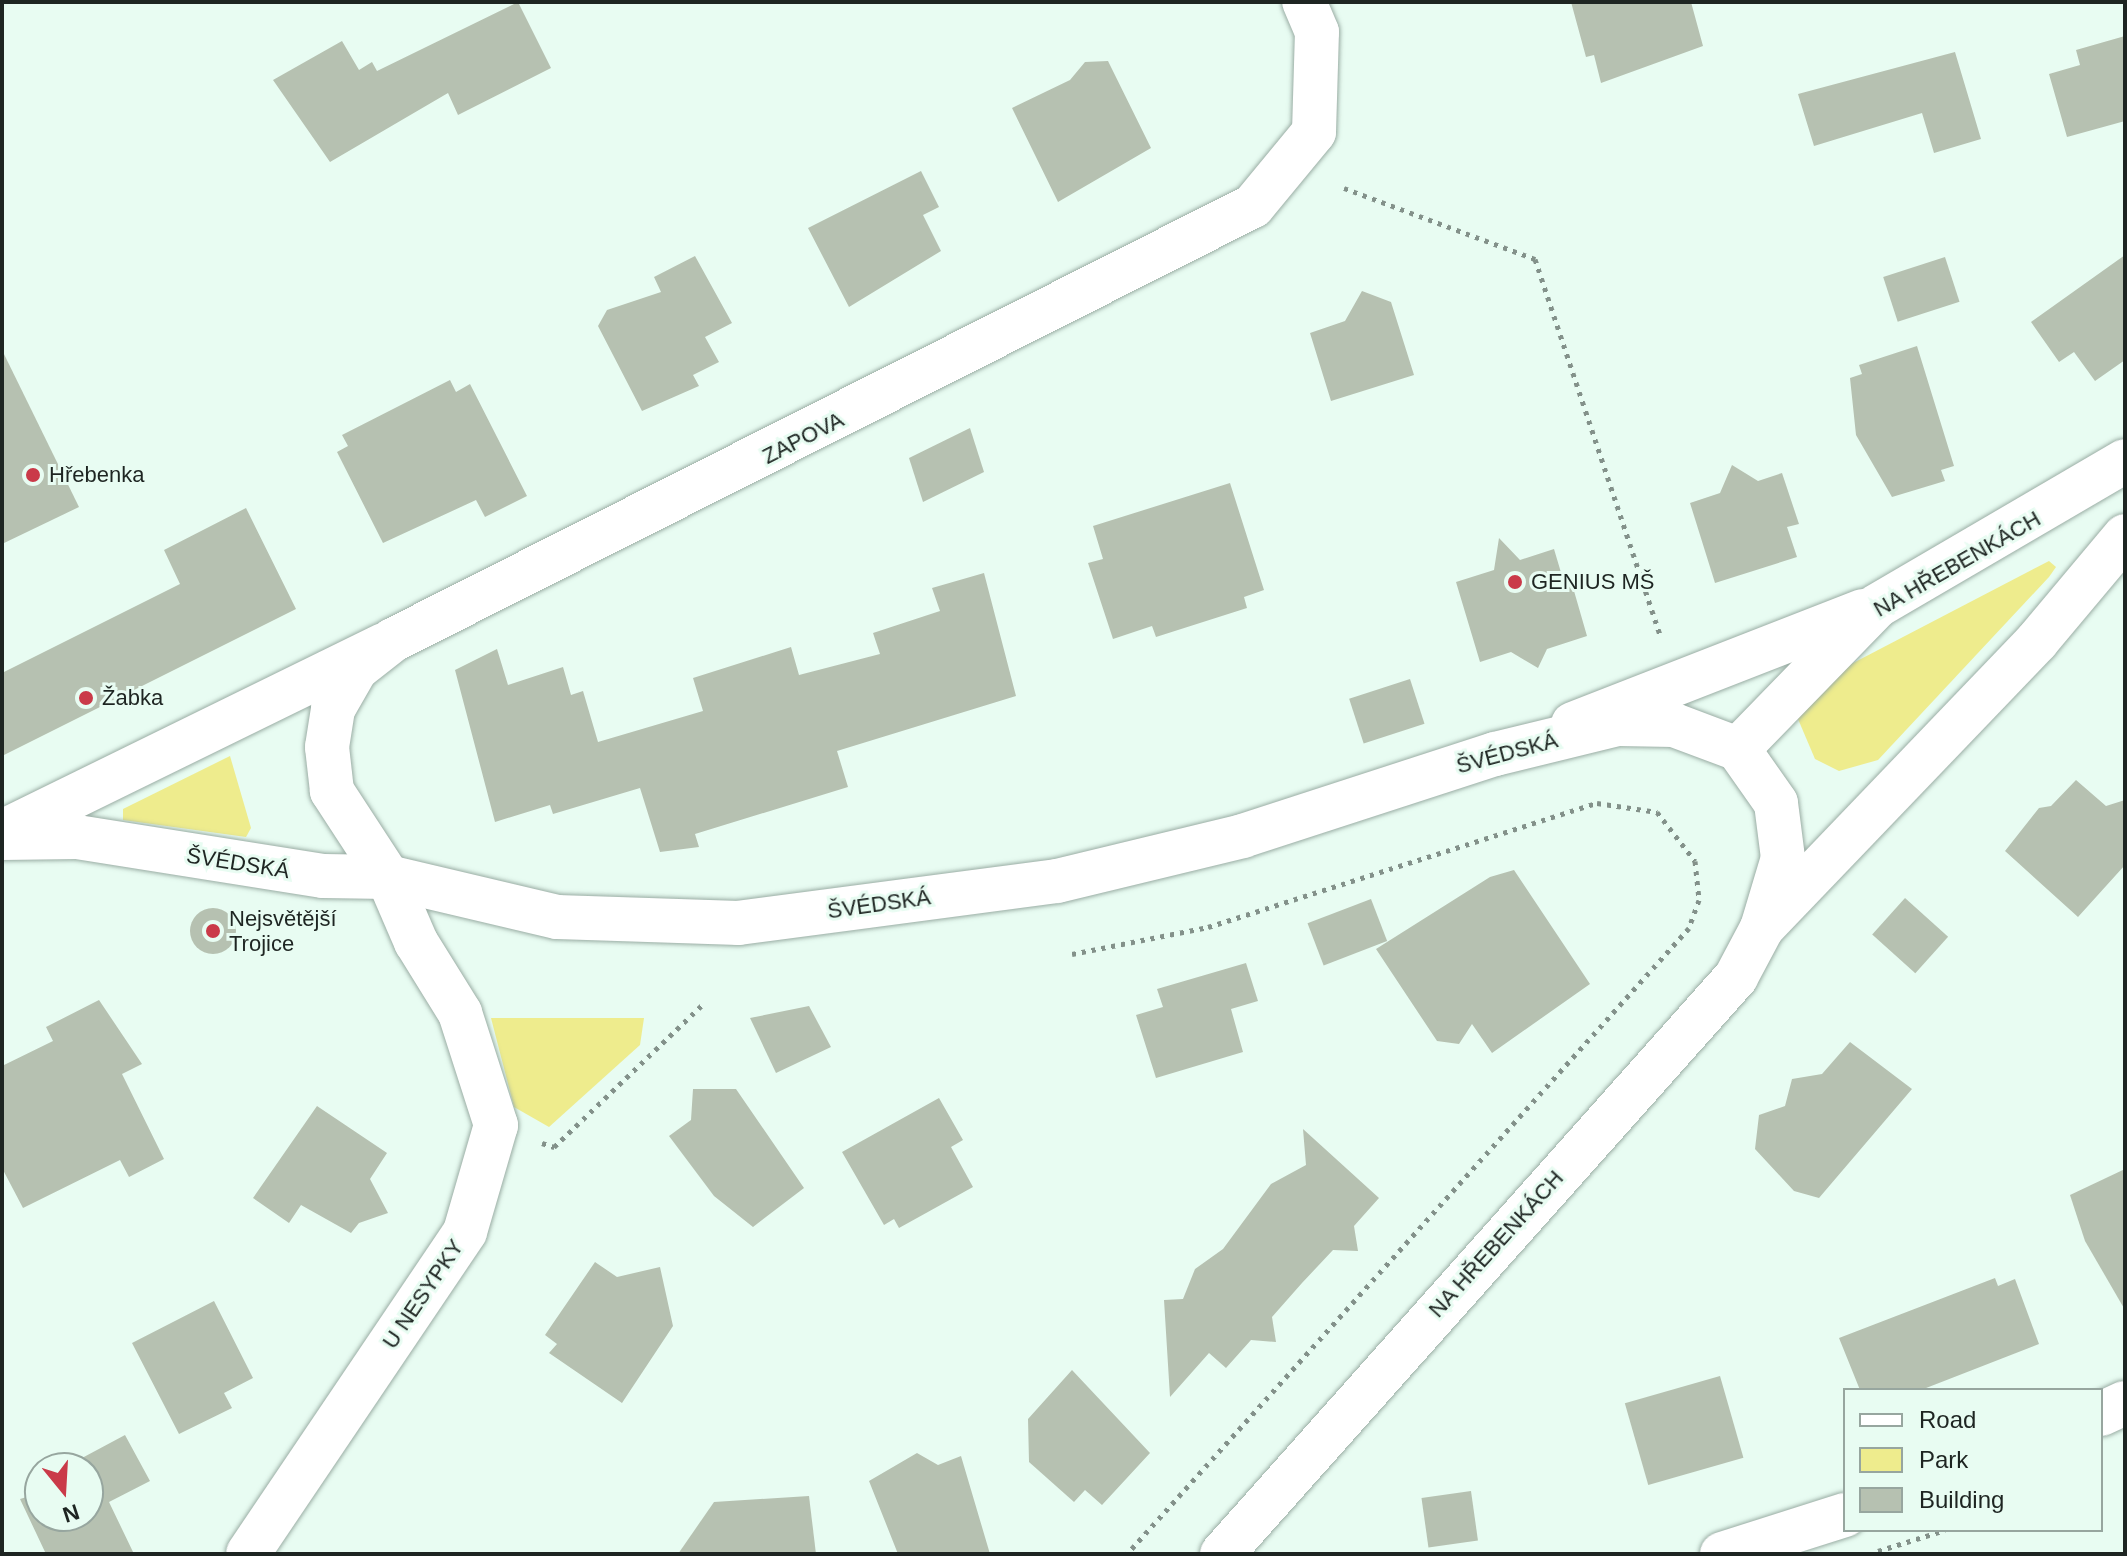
<!DOCTYPE html>
<html>
<head>
<meta charset="utf-8">
<style>
  body { margin:0 }
  #map { position:relative; width:2127px; height:1556px; overflow:hidden; background:#e8fcf2; font-family:Arial,sans-serif }
  div>[style] { position:absolute }
  .green>* { inset:0; background:#eeec8d }
  .building>* { inset:0; background:#b6c1b1; transform-origin:0 0 }
  .round { border-radius:50% }
  .path>* { height:5px; margin-top:-2.5px; transform-origin:0; background:repeating-linear-gradient(90deg,#83918a 0 4px,transparent 0 10px) }
  .roads { filter:drop-shadow(0 0 2px #9aada4) drop-shadow(0 0 2px #9aada4) }
  .street>* { height:44px; margin:-22px; padding:0 22px; transform-origin:22px; border-radius:22px; background:#fff }
  .secondary>* { height:44px; margin:-22px; padding:0 22px; transform-origin:22px; border-radius:22px; background:#fff }
  .dots>* { width:22px; height:22px; translate:-50% -50%; box-sizing:border-box; border:4px solid #e8fcf2; border-radius:50% }
  span { translate:-50% -50%; white-space:nowrap; text-align:center; line-height:1.15; -webkit-text-stroke:6px #e8fcf2; paint-order:stroke }
  .street-label { font-size:22px; color:#1e2522 }
  .poi-label { font-size:22px; color:#1e2522 }
  .left { translate:0 -50%; text-align:left }
  .frame { position:absolute; inset:0; border:4px solid #1e2522; pointer-events:none }
  .legend { position:absolute; left:1843px; top:1388px; width:260px; height:144px; box-sizing:border-box; background:#e8fcf2; border:2px solid #97a69f; margin:0; padding:10px 14px; list-style:none; font-size:24px; color:#1e2522 }
  .legend li { display:flex; align-items:center; gap:16px; height:40px }
  .legend b { width:40px; border:2px solid #97a69f }
  .north { position:absolute; left:24px; top:1452px; width:80px; height:80px; box-sizing:border-box; background:#e8fcf2; border:2px solid #97a69f; border-radius:50%; rotate:162deg; font-size:22px; font-weight:700; line-height:32px; text-align:center; color:#1e2522 }
  .north::after { content:''; display:block; margin:auto; width:28px; height:36px; background:#ca3a49; clip-path:polygon(50% 0,100% 100%,50% 72%,0 100%) }
</style>
</head>
<body>
<div id="map">
  <div class="green">
    <i style="clip-path:polygon(2049px 561px,2056px 567px,2049px 577px,1878px 760px,1839px 771px,1815px 759px,1795px 712px,1809px 686px)"></i>
    <i style="clip-path:polygon(230px 756px,251px 828px,246px 837px,123px 820px,123px 809px)"></i>
    <i style="clip-path:polygon(491px 1018px,644px 1018px,640px 1045px,549px 1127px,514px 1107px)"></i>
  </div>
  <div class="building">
    <i style="clip-path:polygon(518px 2px,551px 68px,458px 115px,448px 93px,330px 162px,273px 80px,342px 41px,359px 70px,372px 62px,377px 71px)"></i>
    <i style="clip-path:polygon(1571px 2px,1691px 2px,1703px 46px,1601px 83px,1594px 55px,1586px 57px)"></i>
    <i style="clip-path:polygon(2125px 36px,2125px 121px,2067px 137px,2049px 74px,2080px 65px,2076px 50px)"></i>
    <i style="clip-path:polygon(1955px 52px,1981px 139px,1934px 153px,1922px 113px,1814px 146px,1798px 94px)"></i>
    <i style="clip-path:polygon(1108px 61px,1151px 148px,1058px 202px,1012px 108px,1070px 80px,1085px 62px)"></i>
    <i style="clip-path:polygon(921px 171px,939px 207px,923px 215px,941px 251px,849px 307px,808px 228px)"></i>
    <i style="clip-path:polygon(2125px 255px,2125px 360px,2095px 381px,2074px 352px,2059px 362px,2031px 322px)"></i>
    <i style="clip-path:polygon(695px 256px,732px 323px,705px 337px,719px 362px,693px 375px,699px 386px,642px 411px,598px 326px,607px 310px,661px 292px,654px 277px)"></i>
    <i style="left:1945px;top:257px;width:47px;height:65px;rotate:72deg"></i>
    <i style="clip-path:polygon(1362px 291px,1391px 302px,1414px 375px,1331px 401px,1310px 333px,1345px 321px)"></i>
    <i style="clip-path:polygon(1917px 346px,1954px 466px,1941px 470px,1945px 481px,1892px 497px,1856px 435px,1850px 378px,1862px 374px,1859px 365px)"></i>
    <i style="clip-path:polygon(2px 350px,79px 507px,2px 544px)"></i>
    <i style="clip-path:polygon(450px 380px,456px 392px,470px 384px,527px 496px,485px 517px,476px 500px,383px 543px,337px 452px,348px 446px,342px 435px)"></i>
    <i style="clip-path:polygon(970px 428px,984px 472px,923px 502px,909px 458px)"></i>
    <i style="clip-path:polygon(1732px 465px,1758px 481px,1782px 473px,1799px 524px,1787px 527px,1797px 557px,1715px 583px,1690px 503px,1720px 493px)"></i>
    <i style="clip-path:polygon(1230px 483px,1264px 590px,1244px 597px,1247px 608px,1156px 637px,1152px 626px,1113px 639px,1088px 563px,1103px 559px,1093px 526px)"></i>
    <i style="clip-path:polygon(246px 508px,296px 609px,2px 756px,2px 673px,180px 584px,164px 550px)"></i>
    <i style="clip-path:polygon(1499px 538px,1520px 560px,1554px 549px,1565px 586px,1572px 584px,1587px 636px,1547px 649px,1538px 668px,1511px 652px,1480px 662px,1456px 582px,1494px 570px)"></i>
    <i style="clip-path:polygon(984px 573px,1016px 696px,837px 751px,848px 787px,695px 834px,699px 847px,660px 852px,640px 788px,553px 814px,550px 805px,495px 822px,455px 670px,497px 649px,508px 685px,563px 667px,571px 695px,583px 691px,598px 742px,703px 711px,693px 678px,791px 647px,799px 675px,880px 654px,873px 633px,940px 611px,932px 588px)"></i>
    <i style="left:1410px;top:679px;width:47px;height:64px;rotate:72deg"></i>
    <i style="clip-path:polygon(2076px 780px,2106px 806px,2125px 800px,2125px 865px,2078px 917px,2005px 851px,2039px 808px,2051px 806px)"></i>
    <i style="clip-path:polygon(1514px 870px,1590px 984px,1492px 1053px,1472px 1024px,1459px 1044px,1437px 1041px,1376px 949px,1490px 877px)"></i>
    <i style="left:1905px;top:898px;width:58px;height:49px;rotate:42deg"></i>
    <i style="left:1371px;top:899px;width:45px;height:68px;rotate:69deg"></i>
    <i class="round" style="left:190px;top:908px;width:46px;height:46px"></i>
    <i style="clip-path:polygon(1246px 963px,1258px 1001px,1231px 1009px,1243px 1052px,1156px 1078px,1136px 1015px,1163px 1007px,1157px 989px)"></i>
    <i style="clip-path:polygon(99px 1000px,142px 1064px,122px 1074px,164px 1159px,129px 1177px,120px 1160px,23px 1208px,2px 1168px,2px 1066px,53px 1041px,46px 1027px)"></i>
    <i style="clip-path:polygon(809px 1006px,831px 1047px,776px 1073px,750px 1018px)"></i>
    <i style="clip-path:polygon(1850px 1042px,1912px 1089px,1819px 1198px,1794px 1191px,1755px 1149px,1759px 1115px,1785px 1106px,1792px 1079px,1822px 1074px)"></i>
    <i style="clip-path:polygon(693px 1089px,736px 1089px,804px 1188px,753px 1227px,714px 1196px,669px 1136px,691px 1120px)"></i>
    <i style="clip-path:polygon(939px 1098px,963px 1140px,951px 1147px,973px 1187px,899px 1228px,894px 1219px,884px 1225px,842px 1152px)"></i>
    <i style="clip-path:polygon(317px 1106px,387px 1153px,370px 1179px,388px 1213px,359px 1223px,351px 1233px,301px 1205px,289px 1223px,253px 1198px)"></i>
    <i style="clip-path:polygon(1303px 1129px,1379px 1198px,1354px 1226px,1358px 1251px,1333px 1250px,1302px 1283px,1272px 1317px,1276px 1342px,1251px 1340px,1226px 1368px,1209px 1353px,1170px 1397px,1164px 1300px,1183px 1299px,1195px 1269px,1223px 1249px,1271px 1184px,1306px 1165px)"></i>
    <i style="clip-path:polygon(2125px 1169px,2125px 1310px,2085px 1241px,2070px 1195px)"></i>
    <i style="clip-path:polygon(595px 1262px,617px 1277px,660px 1267px,673px 1326px,622px 1403px,549px 1353px,557px 1344px,545px 1335px)"></i>
    <i style="clip-path:polygon(1995px 1278px,1998px 1286px,2015px 1279px,2039px 1344px,1921px 1390px,1860px 1390px,1839px 1338px)"></i>
    <i style="clip-path:polygon(214px 1301px,253px 1378px,224px 1393px,232px 1408px,179px 1434px,132px 1343px)"></i>
    <i style="clip-path:polygon(1072px 1370px,1150px 1453px,1102px 1505px,1085px 1490px,1074px 1502px,1029px 1462px,1028px 1419px)"></i>
    <i style="left:1720px;top:1376px;width:85px;height:99px;rotate:74deg"></i>
    <i style="clip-path:polygon(125px 1435px,150px 1481px,109px 1502px,134px 1554px,46px 1554px,20px 1499px,40px 1493px,40px 1516px,88px 1516px,91px 1476px,82px 1458px)"></i>
    <i style="clip-path:polygon(917px 1453px,938px 1465px,961px 1456px,990px 1554px,898px 1554px,869px 1481px)"></i>
    <i style="left:1471px;top:1491px;width:50px;height:50px;rotate:82deg"></i>
    <i style="clip-path:polygon(809px 1496px,816px 1554px,678px 1554px,714px 1502px)"></i>
  </div>
  <div class="path">
    <i style="left:1344px;top:188px;width:204px;rotate:20.4deg"></i>
    <i style="left:1535px;top:259px;width:398px;rotate:71.6deg"></i>
    <i style="left:1072px;top:954px;width:139px;rotate:-11.2deg"></i>
    <i style="left:1208px;top:927px;width:408px;rotate:-17.7deg"></i>
    <i style="left:1597px;top:803px;width:61px;rotate:8.5deg"></i>
    <i style="left:1657px;top:812px;width:62px;rotate:52.2deg"></i>
    <i style="left:1695px;top:861px;width:39px;rotate:84deg"></i>
    <i style="left:1699px;top:900px;width:30px;rotate:110deg"></i>
    <i style="left:1689px;top:928px;width:841px;rotate:131.92deg"></i>
    <i style="left:542px;top:1143px;width:13px;rotate:18deg"></i>
    <i style="left:554px;top:1147px;width:205px;rotate:-43.8deg"></i>
    <i style="left:1878px;top:1551px;width:70px;rotate:-17.4deg"></i>
  </div>
  <div class="roads">
    <div class="street">
      <i style="left:1573px;top:724px;width:311px;rotate:-21.3deg"></i>
      <i style="left:1738px;top:749px;width:199px;rotate:-45.8deg"></i>
      <i style="left:1877px;top:606px;width:287px;rotate:-30.3deg"></i>
      <i style="left:2px;top:832px;width:425px;rotate:-26.1deg"></i>
      <i style="left:2px;top:838px;width:75px;rotate:-0.8deg"></i>
      <i style="left:77px;top:837px;width:249px;rotate:9deg"></i>
      <i style="left:323px;top:876px;width:65px;rotate:0.9deg"></i>
      <i style="left:388px;top:877px;width:71px;rotate:66.7deg"></i>
      <i style="left:416px;top:942px;width:84px;rotate:58.2deg"></i>
      <i style="left:460px;top:1013px;width:118px;rotate:72.2deg"></i>
      <i style="left:496px;top:1125px;width:111px;rotate:106.2deg"></i>
      <i style="left:465px;top:1232px;width:388px;rotate:124deg"></i>
      <i style="left:1762px;top:928px;width:397px;rotate:-46.2deg"></i>
      <i style="left:2037px;top:641px;width:137px;rotate:-50deg"></i>
      <i style="left:2101px;top:1414px;width:26px;rotate:-25deg"></i>
      <i style="left:1722px;top:1554px;width:129px;rotate:-17.6deg"></i>
    </div>
    <div class="secondary">
      <i style="left:1222px;top:1554px;width:773px;rotate:-48.3deg"></i>
      <i style="left:1736px;top:977px;width:55px;rotate:-62deg"></i>
      <i style="left:1762px;top:928px;width:73px;rotate:-73.3deg"></i>
      <i style="left:1783px;top:858px;width:55px;rotate:-97.3deg"></i>
      <i style="left:1776px;top:803px;width:66px;rotate:-125.1deg"></i>
      <i style="left:1738px;top:749px;width:68px;rotate:-159.4deg"></i>
      <i style="left:1674px;top:725px;width:56px;rotate:-179deg"></i>
      <i style="left:1618px;top:724px;width:127px;rotate:166.3deg"></i>
      <i style="left:1495px;top:754px;width:265px;rotate:162deg"></i>
      <i style="left:1243px;top:836px;width:191px;rotate:166.4deg"></i>
      <i style="left:1057px;top:881px;width:321px;rotate:172.5deg"></i>
      <i style="left:739px;top:923px;width:182px;rotate:-178.1deg"></i>
      <i style="left:557px;top:917px;width:174px;rotate:-166.7deg"></i>
      <i style="left:388px;top:877px;width:103px;rotate:-123.1deg"></i>
      <i style="left:332px;top:791px;width:44px;rotate:-96.5deg"></i>
      <i style="left:327px;top:747px;width:38px;rotate:-81deg"></i>
      <i style="left:333px;top:709px;width:46px;rotate:-60.1deg"></i>
      <i style="left:356px;top:669px;width:47px;rotate:-38.1deg"></i>
      <i style="left:393px;top:640px;width:963px;rotate:-26.78deg"></i>
      <i style="left:1253px;top:206px;width:96px;rotate:-50.5deg"></i>
      <i style="left:1314px;top:132px;width:100px;rotate:-88.3deg"></i>
      <i style="left:1317px;top:32px;width:33px;rotate:-113deg"></i>
    </div>
  </div>
  <div class="dots">
    <i style="left:33px;top:475px;background:#ca3a49"></i>
    <i style="left:1515px;top:582px;background:#ca3a49"></i>
    <i style="left:86px;top:698px;background:#ca3a49"></i>
    <i style="left:213px;top:931px;background:#ca3a49"></i>
  </div>
  <div class="street-label">
    <span style="left:803px;top:438px;rotate:-27deg">ZAPOVA</span>
    <span style="left:1957px;top:564px;rotate:-30deg">NA HŘEBENKÁCH</span>
    <span style="left:1507px;top:753px;rotate:-15deg">ŠVÉDSKÁ</span>
    <span style="left:238px;top:863px;rotate:9deg">ŠVÉDSKÁ</span>
    <span style="left:879px;top:904px;rotate:-8deg">ŠVÉDSKÁ</span>
    <span style="left:1496px;top:1244px;rotate:-48deg">NA HŘEBENKÁCH</span>
    <span style="left:423px;top:1294px;rotate:-56deg">U NESYPKY</span>
  </div>
  <div class="poi-label">
    <span class="left" style="left:49px;top:475px">Hřebenka</span>
    <span class="left" style="left:1531px;top:582px">GENIUS MŠ</span>
    <span class="left" style="left:102px;top:698px">Žabka</span>
    <span class="left" style="left:229px;top:931px">Nejsvětější<br>Trojice</span>
  </div>
  <div class="frame"></div>
  <ul class="legend">
  <li><b style="height:10px;background:#fff"></b>Road</li>
  <li><b style="height:22px;background:#eeec8d"></b>Park</li>
  <li><b style="height:22px;background:#b6c1b1"></b>Building</li>
  </ul>
  <div class="north">N</div>
</div>
</body>
</html>
